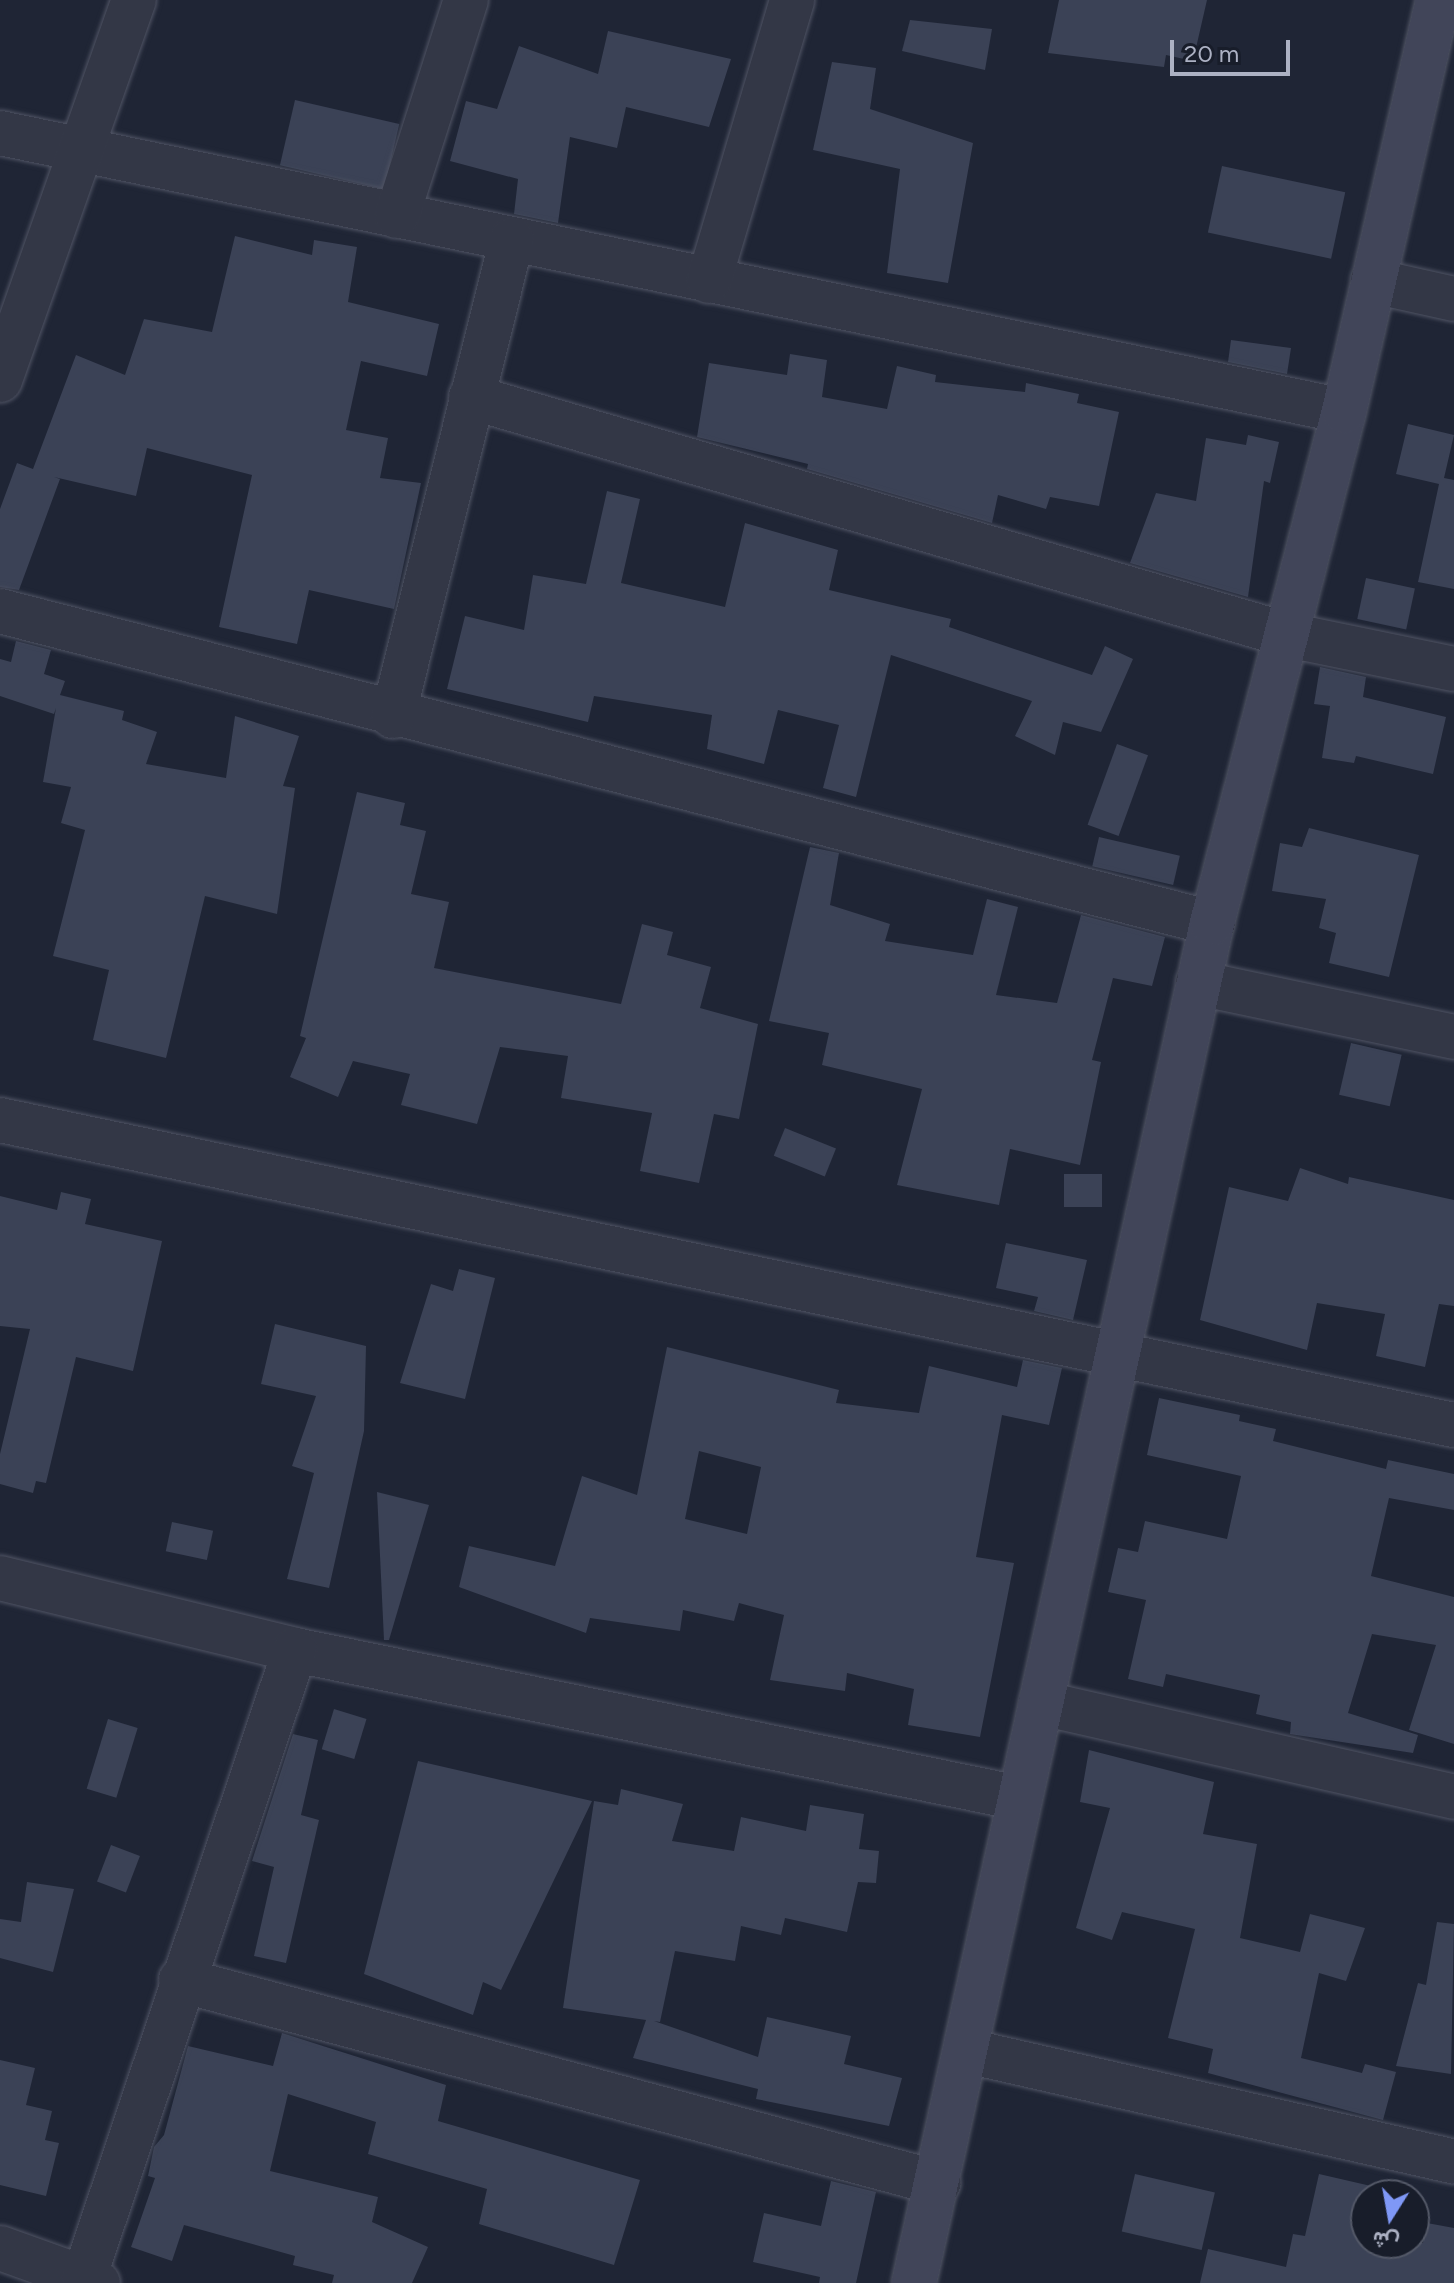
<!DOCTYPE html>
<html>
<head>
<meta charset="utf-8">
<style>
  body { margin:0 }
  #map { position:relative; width:1454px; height:2283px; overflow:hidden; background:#1f2535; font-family:Figtree,Vazirmatn,sans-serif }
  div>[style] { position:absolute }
  .building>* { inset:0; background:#3b4256; transform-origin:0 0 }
  .roads { filter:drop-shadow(0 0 2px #505464) drop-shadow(0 0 2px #505464) }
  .street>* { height:44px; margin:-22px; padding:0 22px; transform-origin:22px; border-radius:22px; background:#333746 }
  .secondary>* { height:44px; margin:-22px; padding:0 22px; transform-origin:22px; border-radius:22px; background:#414559 }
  span { translate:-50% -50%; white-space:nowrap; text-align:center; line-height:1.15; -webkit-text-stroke:6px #181d2a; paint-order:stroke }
  .north { position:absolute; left:1350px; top:2179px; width:80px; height:80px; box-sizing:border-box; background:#181d2a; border:2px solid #535867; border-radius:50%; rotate:191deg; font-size:22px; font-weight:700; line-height:32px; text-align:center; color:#acb1c3 }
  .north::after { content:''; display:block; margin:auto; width:28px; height:36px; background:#7f98f6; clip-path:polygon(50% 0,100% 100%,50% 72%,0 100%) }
  .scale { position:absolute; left:1170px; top:40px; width:120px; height:36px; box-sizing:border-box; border:4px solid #acb1c3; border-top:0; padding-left:10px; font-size:24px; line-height:28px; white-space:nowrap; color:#acb1c3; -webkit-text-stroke:6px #181d2a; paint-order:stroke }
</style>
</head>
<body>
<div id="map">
  <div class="building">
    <i style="clip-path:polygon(1059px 0,1207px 0,1193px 61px,1166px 55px,1164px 67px,1048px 53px)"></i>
    <i style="clip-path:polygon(910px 20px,992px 29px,985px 70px,902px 51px)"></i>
    <i style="clip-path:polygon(608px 31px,731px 59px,709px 127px,626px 107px,617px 148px,570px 137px,558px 223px,514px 214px,518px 179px,450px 161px,466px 101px,497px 109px,519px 46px,598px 74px)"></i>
    <i style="clip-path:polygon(832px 62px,876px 68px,870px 109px,973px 143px,948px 283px,887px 273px,900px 169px,813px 150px)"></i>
    <i style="left:295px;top:100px;width:107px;height:67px;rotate:13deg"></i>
    <i style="left:1222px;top:166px;width:126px;height:68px;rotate:12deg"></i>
    <i style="clip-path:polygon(235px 236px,312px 255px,314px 240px,357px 247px,348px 302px,439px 324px,427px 376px,361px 361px,346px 430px,388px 438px,380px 478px,421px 483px,394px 609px,309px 590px,297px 644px,219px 627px,252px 475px,147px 448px,136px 496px,54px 477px,60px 479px,19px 590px,0 587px,0 509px,17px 463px,33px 469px,76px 355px,125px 375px,144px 319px,212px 332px)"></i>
    <i style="clip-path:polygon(1231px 340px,1291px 348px,1287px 374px,1228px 362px)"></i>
    <i style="clip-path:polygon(790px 354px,827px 360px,822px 397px,887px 409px,897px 366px,936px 375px,935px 382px,1025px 392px,1026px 383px,1079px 394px,1077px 403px,1119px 412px,1099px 506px,1050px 497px,1046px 509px,998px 495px,992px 523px,807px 469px,808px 464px,697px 437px,709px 363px,787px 375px)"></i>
    <i style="clip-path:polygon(1408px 424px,1454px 435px,1444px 478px,1454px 480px,1454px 589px,1418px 582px,1439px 484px,1396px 474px)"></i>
    <i style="clip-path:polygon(1248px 435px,1279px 442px,1270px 483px,1264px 481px,1248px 597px,1130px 563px,1156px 493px,1196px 501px,1206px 438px,1246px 445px)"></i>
    <i style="clip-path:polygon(607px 491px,640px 499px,621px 583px,725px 607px,745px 523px,838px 550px,829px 590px,951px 619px,949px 627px,1092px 675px,1105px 646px,1133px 659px,1101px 732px,1063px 722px,1055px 755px,1015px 736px,1032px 701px,891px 655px,856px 797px,823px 788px,839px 725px,778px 710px,764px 764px,707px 749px,712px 715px,594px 696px,588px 722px,447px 689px,465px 616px,524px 630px,533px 575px,586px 584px)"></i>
    <i style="left:1366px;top:578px;width:50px;height:42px;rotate:12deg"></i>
    <i style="clip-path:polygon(16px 641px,51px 650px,44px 674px,65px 681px,60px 695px,124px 711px,122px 720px,157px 732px,146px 764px,226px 778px,235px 716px,299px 736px,283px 786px,295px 788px,277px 914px,205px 896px,166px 1058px,93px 1040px,109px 970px,53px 956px,85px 830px,61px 823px,71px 787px,43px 782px,56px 708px,54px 714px,0 696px,0 659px,11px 662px)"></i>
    <i style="clip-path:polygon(1320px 667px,1366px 677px,1363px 697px,1446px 717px,1433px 774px,1356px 756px,1354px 763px,1322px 758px,1330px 706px,1314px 704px)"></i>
    <i style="left:1117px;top:744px;width:33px;height:86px;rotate:20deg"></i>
    <i style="clip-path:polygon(357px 792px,405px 803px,400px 825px,426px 831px,411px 894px,449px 902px,434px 968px,621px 1004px,642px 924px,673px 932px,667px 955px,711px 967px,700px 1008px,758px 1024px,739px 1119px,714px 1114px,699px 1183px,640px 1171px,652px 1113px,561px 1098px,568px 1056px,500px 1047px,477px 1124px,401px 1105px,410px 1074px,353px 1061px,338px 1097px,290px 1077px,306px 1038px,300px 1036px)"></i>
    <i style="clip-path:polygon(1309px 828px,1419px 855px,1389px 977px,1329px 963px,1336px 933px,1319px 928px,1326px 899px,1272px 891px,1280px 843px,1302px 847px)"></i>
    <i style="left:1099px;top:837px;width:83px;height:30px;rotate:13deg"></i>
    <i style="clip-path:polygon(810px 847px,839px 853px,830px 905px,890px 924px,885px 941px,973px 955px,987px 899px,1018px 907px,996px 995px,1057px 1003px,1081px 915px,1165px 937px,1152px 986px,1113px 978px,1092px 1060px,1101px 1062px,1080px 1165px,1010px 1149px,999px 1205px,897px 1185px,922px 1089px,822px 1065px,829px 1033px,769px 1021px)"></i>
    <i style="left:1351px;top:1043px;width:52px;height:53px;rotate:13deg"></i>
    <i style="left:785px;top:1128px;width:55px;height:30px;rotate:22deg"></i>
    <i style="clip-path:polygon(1300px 1168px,1348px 1184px,1349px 1177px,1454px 1200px,1454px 1306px,1439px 1304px,1425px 1367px,1376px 1356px,1385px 1314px,1317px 1303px,1307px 1350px,1200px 1320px,1229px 1187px,1288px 1201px)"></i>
    <i style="left:1064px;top:1174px;width:38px;height:33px"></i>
    <i style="clip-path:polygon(61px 1192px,91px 1199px,85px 1224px,162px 1241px,133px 1371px,76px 1357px,46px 1483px,36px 1481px,33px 1493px,0 1484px,0 1454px,30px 1329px,0 1326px,0 1196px,57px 1210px)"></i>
    <i style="clip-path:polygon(1006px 1243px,1087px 1260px,1073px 1320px,1034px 1311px,1038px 1297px,996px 1288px)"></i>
    <i style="clip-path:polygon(459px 1269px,495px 1278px,465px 1399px,400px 1383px,431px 1284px,453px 1291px)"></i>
    <i style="clip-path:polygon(275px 1324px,366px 1346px,364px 1431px,329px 1588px,287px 1579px,314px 1473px,292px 1466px,316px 1396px,261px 1384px)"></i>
    <i style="clip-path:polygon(evenodd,667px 1347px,839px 1390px,836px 1403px,919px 1413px,929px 1366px,1017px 1387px,1023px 1360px,1062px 1368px,1049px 1425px,1002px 1415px,976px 1557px,1014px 1563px,980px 1737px,908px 1725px,914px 1689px,847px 1673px,845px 1691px,770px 1680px,784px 1615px,739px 1603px,734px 1621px,683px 1610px,680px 1631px,590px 1618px,586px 1633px,459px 1587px,469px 1546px,555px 1566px,582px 1476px,637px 1495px,667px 1347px,699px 1451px,761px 1467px,747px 1534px,685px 1519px,699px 1451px)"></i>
    <i style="clip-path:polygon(1159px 1398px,1240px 1415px,1239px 1421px,1276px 1429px,1273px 1441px,1386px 1469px,1388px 1460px,1454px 1474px,1454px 1510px,1389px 1498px,1371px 1576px,1454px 1597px,1454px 1744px,1409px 1730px,1436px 1645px,1372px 1634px,1348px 1713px,1418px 1735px,1413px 1753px,1290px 1734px,1291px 1722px,1256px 1714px,1260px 1695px,1166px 1674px,1163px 1687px,1128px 1679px,1146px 1600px,1108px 1592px,1118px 1548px,1138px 1552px,1145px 1521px,1227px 1539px,1241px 1476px,1147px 1455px)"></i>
    <i style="clip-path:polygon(377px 1492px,429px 1505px,389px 1640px,384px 1640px)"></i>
    <i style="left:172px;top:1522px;width:42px;height:30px;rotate:12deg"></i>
    <i style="left:334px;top:1709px;width:34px;height:42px;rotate:17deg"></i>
    <i style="left:108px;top:1719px;width:31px;height:73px;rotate:17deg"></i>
    <i style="clip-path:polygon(293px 1734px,318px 1740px,301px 1815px,319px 1820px,286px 1963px,254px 1956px,274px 1867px,252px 1861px)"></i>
    <i style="clip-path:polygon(1089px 1750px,1214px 1782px,1203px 1834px,1257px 1844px,1240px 1938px,1300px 1952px,1310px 1914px,1365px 1928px,1346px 1981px,1319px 1973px,1301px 2058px,1362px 2073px,1365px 2064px,1396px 2072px,1383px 2120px,1208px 2073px,1213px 2049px,1168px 2038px,1195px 1929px,1122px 1912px,1112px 1940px,1076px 1928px,1110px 1808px,1080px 1802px)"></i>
    <i style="clip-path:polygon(418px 1761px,592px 1801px,501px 1990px,483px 1982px,473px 2015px,364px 1974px)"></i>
    <i style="clip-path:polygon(621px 1789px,683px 1804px,672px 1841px,734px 1851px,741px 1817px,806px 1831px,810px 1805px,864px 1814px,859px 1849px,879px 1851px,876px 1883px,858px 1882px,847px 1932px,785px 1918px,781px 1935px,741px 1926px,735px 1961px,675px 1951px,660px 2022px,654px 2021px,758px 2057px,767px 2017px,851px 2036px,844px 2064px,902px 2078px,889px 2126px,756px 2099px,758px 2089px,633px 2058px,646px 2020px,563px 2008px,594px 1801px,618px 1805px)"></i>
    <i style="left:111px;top:1845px;width:31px;height:39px;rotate:21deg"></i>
    <i style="clip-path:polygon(27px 1882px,74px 1889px,53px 1972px,0 1958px,0 1919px,21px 1922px)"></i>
    <i style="clip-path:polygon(1437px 1922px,1454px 1924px,1451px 2074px,1396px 2066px,1418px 1983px,1426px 1985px)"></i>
    <i style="clip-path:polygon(282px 2033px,446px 2085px,438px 2121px,640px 2180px,614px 2265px,479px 2224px,487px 2189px,368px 2154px,376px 2122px,288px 2094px,270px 2171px,378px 2197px,372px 2222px,428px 2247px,412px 2283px,332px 2283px,334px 2275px,293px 2265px,295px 2256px,184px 2225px,172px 2261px,131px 2247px,155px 2178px,148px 2176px,154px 2147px,164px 2135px,188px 2046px,273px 2066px)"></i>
    <i style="clip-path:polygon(0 2060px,35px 2068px,26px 2105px,52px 2111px,45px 2140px,59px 2143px,46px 2196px,0 2185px)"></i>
    <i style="left:1135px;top:2174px;width:82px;height:59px;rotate:13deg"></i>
    <i style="clip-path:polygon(1319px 2174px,1371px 2186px,1366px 2243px,1423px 2243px,1427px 2223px,1454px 2228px,1454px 2283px,1200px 2283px,1208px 2249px,1286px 2267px,1293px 2234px,1305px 2236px)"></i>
    <i style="clip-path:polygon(831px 2181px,876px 2192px,856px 2283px,819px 2283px,820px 2277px,753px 2262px,764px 2213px,821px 2226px)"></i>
  </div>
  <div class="roads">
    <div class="street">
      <i style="left:0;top:133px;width:1372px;rotate:11.69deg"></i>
      <i style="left:397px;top:216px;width:227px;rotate:-72.3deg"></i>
      <i style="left:709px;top:281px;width:293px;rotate:-73.5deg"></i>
      <i style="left:1373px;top:281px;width:83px;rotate:12.5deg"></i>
      <i style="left:0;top:380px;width:403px;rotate:-70.6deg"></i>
      <i style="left:471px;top:397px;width:851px;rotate:16.24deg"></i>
      <i style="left:1288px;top:635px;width:169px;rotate:11.6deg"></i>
      <i style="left:0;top:611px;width:1252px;rotate:14.44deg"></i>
      <i style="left:393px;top:716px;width:491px;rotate:-76deg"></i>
      <i style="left:1198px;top:983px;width:262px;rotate:11.9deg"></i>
      <i style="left:0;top:1120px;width:1486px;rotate:11.85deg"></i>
      <i style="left:0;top:1578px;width:304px;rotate:13.7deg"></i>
      <i style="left:295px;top:1650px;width:739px;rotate:11.55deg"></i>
      <i style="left:1041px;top:1703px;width:424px;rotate:12.8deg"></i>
      <i style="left:181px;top:1980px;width:784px;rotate:15.01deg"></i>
      <i style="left:967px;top:2051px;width:499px;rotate:12.8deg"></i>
      <i style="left:0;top:2248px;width:104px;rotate:19.7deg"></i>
      <i style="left:84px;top:2278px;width:662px;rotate:-71.43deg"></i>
    </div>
    <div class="secondary">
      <i style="left:914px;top:2283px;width:1392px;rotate:-77.64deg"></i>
      <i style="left:1212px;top:923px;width:529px;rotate:-75.54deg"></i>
      <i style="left:1344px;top:411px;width:422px;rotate:-77.1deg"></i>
    </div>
  </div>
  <div class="north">ش</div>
  <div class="scale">20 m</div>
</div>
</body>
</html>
